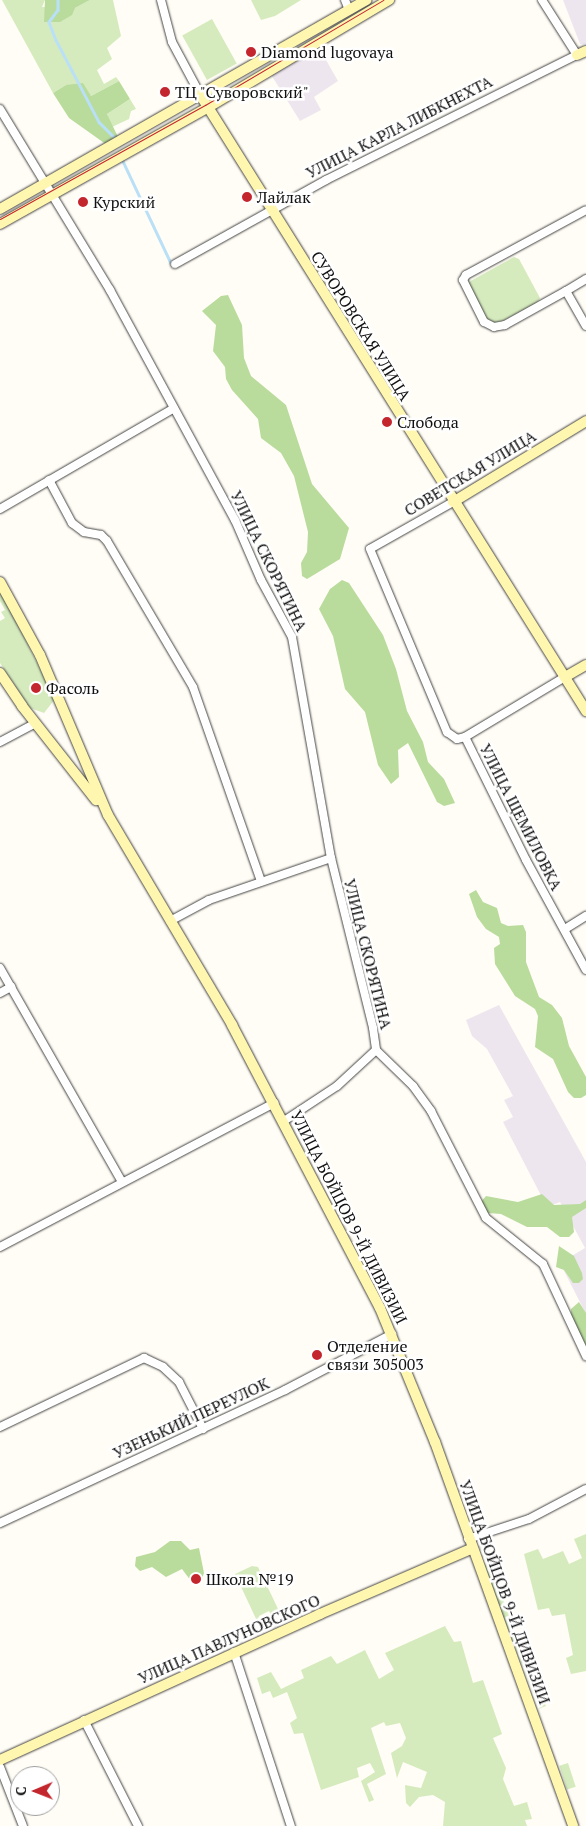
<!DOCTYPE html>
<html>
<head>
<meta charset="utf-8">
<style>
  body { margin:0 }
  #map { position:relative; width:586px; height:1826px; overflow:hidden; background:#fffdf5; font-family:"PT Serif",serif }
  div>[style] { position:absolute }
  .industrial>* { inset:0; background:#eee6ef }
  .green>* { inset:0; background:#d5ebbd; transform-origin:0 0 }
  .forest>* { inset:0; background:#b9dc9c }
  .stream>* { height:2.5px; margin:-1.25px; padding:0 1.25px; transform-origin:1.25px; border-radius:1.25px; background:#b9e0f7 }
  .roads { filter:drop-shadow(0 0 1px #444) drop-shadow(0 0 1px #444) }
  .street>* { height:8px; margin:-4px; padding:0 4px; transform-origin:4px; border-radius:4px; background:#fff }
  .secondary>* { height:10px; margin:-5px; padding:0 5px; transform-origin:5px; border-radius:5px; background:#fff6b0 }
  .tram>* { height:1px; margin:-0.5px; padding:0 0.5px; transform-origin:0.5px; border-radius:0.5px; background:#c4262e }
  .dots>* { width:14px; height:14px; translate:-50% -50%; box-sizing:border-box; border:2px solid #fff; border-radius:50% }
  span { translate:-50% -50%; white-space:nowrap; text-align:center; line-height:1.15; -webkit-text-stroke:5px #fff; paint-order:stroke }
  .poi-label { font-size:16px; color:#111 }
  .left { translate:0 -50%; text-align:left }
  .street-label { font-size:16px; color:#111 }
  .north { position:absolute; left:10px; top:1766px; width:50px; height:50px; box-sizing:border-box; background:#fff; border:1px solid #a0a0a0; border-radius:50%; rotate:269deg; font-size:14px; font-weight:700; line-height:20px; text-align:center; color:#111 }
  .north::after { content:''; display:block; margin:auto; width:18px; height:22px; background:#c4262e; clip-path:polygon(50% 0,100% 100%,50% 72%,0 100%) }
</style>
</head>
<body>
<div id="map">
  <div class="industrial">
    <i style="clip-path:polygon(563px 0,586px 0,586px 45px,580px 44px)"></i>
    <i style="clip-path:polygon(318px 46px,338px 81px,314px 97px,321px 110px,300px 121px,270px 73px)"></i>
    <i style="clip-path:polygon(499px 1005px,586px 1162px,586px 1314px,560px 1263px,585px 1248px,560px 1202px,547px 1207px,503px 1122px,513px 1117px,504px 1100px,513px 1096px,487px 1049px,472px 1036px,466px 1020px)"></i>
  </div>
  <div class="green">
    <i style="clip-path:polygon(2px 0,45px 0,42px 7px,75px 8px,90px 0,113px 0,121px 36px,107px 48px,112px 59px,97px 70px,104px 84px,116px 77px,119px 81px,91px 96px,66px 85px,53px 93px)"></i>
    <i style="clip-path:polygon(251px 0,301px 0,275px 16px,261px 20px)"></i>
    <i style="left:212px;top:19px;width:51px;height:34px;rotate:61deg"></i>
    <i style="clip-path:polygon(130px 99px,136px 109px,131px 111px,129px 119px,112px 127px,107px 114px)"></i>
    <i style="clip-path:polygon(514px 257px,519px 259px,540px 298px,537px 303px,499px 323px,493px 323px,488px 320px,467px 283px)"></i>
    <i style="clip-path:polygon(0 589px,55px 699px,44px 713px,30px 708px,0 663px,0 621px,5px 618px,1px 612px,5px 610px,0 601px)"></i>
    <i style="clip-path:polygon(586px 1534px,586px 1671px,571px 1674px,566px 1658px,573px 1655px,565px 1614px,552px 1616px,549px 1608px,538px 1610px,524px 1554px,538px 1549px,543px 1559px,563px 1551px,569px 1564px,582px 1558px,574px 1539px)"></i>
    <i style="clip-path:polygon(489px 1562px,514px 1628px,508px 1630px,484px 1564px)"></i>
    <i style="clip-path:polygon(252px 1566px,258px 1567px,280px 1613px,272px 1616px,269px 1611px,259px 1616px,261px 1622px,258px 1623px,235px 1574px)"></i>
    <i style="clip-path:polygon(445px 1626px,454px 1642px,461px 1641px,473px 1683px,483px 1680px,502px 1734px,493px 1738px,506px 1768px,503px 1779px,514px 1806px,527px 1802px,532px 1819px,525px 1820px,527px 1826px,443px 1826px,445px 1802px,433px 1795px,419px 1797px,410px 1807px,406px 1803px,405px 1785px,421px 1788px,427px 1772px,403px 1762px,397px 1778px,391px 1753px,402px 1746px,406px 1738px,400px 1723px,386px 1726px,384px 1722px,371px 1728px,386px 1774px,367px 1784px,374px 1800px,369px 1802px,361px 1781px,375px 1772px,370px 1763px,357px 1768px,359px 1777px,321px 1790px,303px 1733px,294px 1734px,290px 1723px,297px 1718px,287px 1692px,273px 1698px,270px 1691px,262px 1694px,257px 1678px,271px 1672px,281px 1689px,304px 1678px,301px 1670px,331px 1656px,337px 1664px,365px 1650px,379px 1679px,394px 1670px,385px 1653px)"></i>
    <i style="clip-path:polygon(516px 1632px,530px 1665px,523px 1667px,510px 1634px)"></i>
    <i style="left:531px;top:1669px;width:40px;height:7px;rotate:68deg"></i>
    <i style="left:568px;top:1763px;width:25px;height:9px;rotate:72deg"></i>
  </div>
  <div class="forest">
    <i style="clip-path:polygon(45px 0,90px 0,75px 8px,72px 15px,60px 22px,44px 22px)"></i>
    <i style="clip-path:polygon(119px 81px,130px 99px,107px 114px,118px 137px,107px 145px,69px 118px,53px 93px,66px 85px,83px 83px,91px 96px)"></i>
    <i style="clip-path:polygon(228px 295px,242px 325px,244px 358px,251px 376px,286px 405px,312px 484px,349px 528px,340px 559px,307px 579px,302px 576px,301px 563px,307px 552px,308px 532px,294px 476px,281px 453px,261px 438px,258px 419px,232px 390px,226px 379px,225px 367px,213px 351px,216px 325px,202px 311px,221px 296px)"></i>
    <i style="clip-path:polygon(342px 580px,349px 583px,383px 635px,396px 669px,407px 711px,423px 742px,428px 762px,444px 779px,455px 803px,444px 806px,437px 802px,408px 743px,398px 750px,399px 777px,391px 784px,378px 765px,365px 712px,345px 689px,333px 636px,319px 609px,330px 589px)"></i>
    <i style="clip-path:polygon(476px 890px,483px 902px,497px 908px,501px 923px,508px 926px,523px 925px,526px 932px,526px 962px,539px 997px,552px 1005px,562px 1018px,569px 1046px,586px 1077px,586px 1095px,581px 1098px,574px 1098px,568px 1092px,553px 1059px,535px 1047px,538px 1016px,535px 1009px,515px 996px,495px 964px,494px 948px,500px 944px,499px 937px,486px 929px,477px 917px,469px 894px)"></i>
    <i style="clip-path:polygon(542px 1194px,554px 1205px,580px 1204px,586px 1200px,586px 1208px,572px 1217px,574px 1232px,569px 1237px,560px 1237px,547px 1227px,527px 1227px,501px 1214px,488px 1213px,480px 1203px,486px 1196px,518px 1202px)"></i>
    <i style="clip-path:polygon(559px 1246px,574px 1256px,582px 1273px,583px 1279px,579px 1283px,573px 1283px,564px 1270px,556px 1267px)"></i>
    <i style="clip-path:polygon(579px 1302px,586px 1313px,586px 1348px,571px 1317px,571px 1309px)"></i>
    <i style="clip-path:polygon(170px 1541px,181px 1541px,190px 1550px,199px 1548px,204px 1573px,201px 1581px,191px 1581px,182px 1569px,166px 1577px,152px 1567px,140px 1571px,135px 1566px,136px 1557px,155px 1552px)"></i>
  </div>
  <div class="stream">
    <i style="left:58px;top:0;width:10px;rotate:90deg"></i>
    <i style="left:58px;top:10px;width:15px;rotate:127deg"></i>
    <i style="left:49px;top:22px;width:19px;rotate:69deg"></i>
    <i style="left:56px;top:40px;width:93px;rotate:62.3deg"></i>
    <i style="left:99px;top:122px;width:20px;rotate:45deg"></i>
    <i style="left:122px;top:159px;width:115px;rotate:64.8deg"></i>
  </div>
  <div class="roads">
    <div class="street">
      <i style="left:161px;top:0;width:43px;rotate:75.3deg"></i>
      <i style="left:172px;top:42px;width:61px;rotate:61.8deg"></i>
      <i style="left:345px;top:0;width:11px;rotate:68deg"></i>
      <i style="left:0;top:109px;width:212px;rotate:58.7deg"></i>
      <i style="left:110px;top:290px;width:262px;rotate:61.5deg"></i>
      <i style="left:235px;top:520px;width:65px;rotate:66.6deg"></i>
      <i style="left:261px;top:580px;width:65px;rotate:61.5deg"></i>
      <i style="left:292px;top:637px;width:224px;rotate:80deg"></i>
      <i style="left:331px;top:858px;width:175px;rotate:76.1deg"></i>
      <i style="left:373px;top:1028px;width:22px;rotate:82deg"></i>
      <i style="left:376px;top:1050px;width:53px;rotate:137.3deg"></i>
      <i style="left:337px;top:1086px;width:64px;rotate:146.6deg"></i>
      <i style="left:175px;top:264px;width:173px;rotate:-29.1deg"></i>
      <i style="left:326px;top:180px;width:280px;rotate:-26.5deg"></i>
      <i style="left:577px;top:55px;width:65px;rotate:-122.5deg"></i>
      <i style="left:586px;top:279px;width:23px;rotate:149deg"></i>
      <i style="left:566px;top:291px;width:40px;rotate:60.3deg"></i>
      <i style="left:566px;top:291px;width:70px;rotate:150.9deg"></i>
      <i style="left:505px;top:325px;width:11px;rotate:170deg"></i>
      <i style="left:494px;top:327px;width:11px;rotate:-153deg"></i>
      <i style="left:484px;top:322px;width:47px;rotate:-116.6deg"></i>
      <i style="left:463px;top:280px;width:6px;rotate:-59deg"></i>
      <i style="left:466px;top:275px;width:136px;rotate:-28.4deg"></i>
      <i style="left:49px;top:480px;width:49px;rotate:61.9deg"></i>
      <i style="left:72px;top:523px;width:15px;rotate:37deg"></i>
      <i style="left:84px;top:532px;width:17px;rotate:10deg"></i>
      <i style="left:101px;top:535px;width:8px;rotate:45deg"></i>
      <i style="left:107px;top:541px;width:169px;rotate:59.5deg"></i>
      <i style="left:193px;top:687px;width:206px;rotate:70.7deg"></i>
      <i style="left:453px;top:502px;width:95px;rotate:150.5deg"></i>
      <i style="left:370px;top:549px;width:199px;rotate:67.2deg"></i>
      <i style="left:447px;top:732px;width:12px;rotate:35deg"></i>
      <i style="left:457px;top:739px;width:8px;rotate:-14deg"></i>
      <i style="left:465px;top:737px;width:117px;rotate:-31deg"></i>
      <i style="left:0;top:509px;width:201px;rotate:-30.1deg"></i>
      <i style="left:465px;top:737px;width:137px;rotate:63.6deg"></i>
      <i style="left:526px;top:860px;width:125px;rotate:61.4deg"></i>
      <i style="left:0;top:742px;width:40px;rotate:-28deg"></i>
      <i style="left:170px;top:921px;width:44px;rotate:-28.3deg"></i>
      <i style="left:209px;top:900px;width:129px;rotate:-19deg"></i>
      <i style="left:565px;top:929px;width:25px;rotate:-32deg"></i>
      <i style="left:0;top:968px;width:246px;rotate:60.3deg"></i>
      <i style="left:0;top:993px;width:13px;rotate:-29deg"></i>
      <i style="left:376px;top:1050px;width:52px;rotate:44.2deg"></i>
      <i style="left:413px;top:1086px;width:31px;rotate:54deg"></i>
      <i style="left:431px;top:1111px;width:120px;rotate:62.8deg"></i>
      <i style="left:486px;top:1218px;width:73px;rotate:38.9deg"></i>
      <i style="left:543px;top:1264px;width:102px;rotate:64.9deg"></i>
      <i style="left:0;top:1247px;width:310px;rotate:-27.7deg"></i>
      <i style="left:0;top:1427px;width:160px;rotate:-25.6deg"></i>
      <i style="left:144px;top:1358px;width:21px;rotate:25deg"></i>
      <i style="left:163px;top:1367px;width:22px;rotate:43deg"></i>
      <i style="left:179px;top:1382px;width:53px;rotate:62.9deg"></i>
      <i style="left:0;top:1523px;width:315px;rotate:-25deg"></i>
      <i style="left:285px;top:1390px;width:121px;rotate:-27.6deg"></i>
      <i style="left:468px;top:1539px;width:64px;rotate:-18.2deg"></i>
      <i style="left:529px;top:1519px;width:64px;rotate:-27.8deg"></i>
      <i style="left:234px;top:1652px;width:183px;rotate:71.9deg"></i>
      <i style="left:84px;top:1720px;width:119px;rotate:63deg"></i>
      <i style="left:0;top:1767px;width:63px;rotate:68.7deg"></i>
    </div>
    <div class="secondary">
      <i style="left:577px;top:55px;width:10px;rotate:-24deg"></i>
      <i style="left:201px;top:96px;width:726px;rotate:57.95deg"></i>
      <i style="left:0;top:209px;width:422px;rotate:-29.7deg"></i>
      <i style="left:0;top:224px;width:237px;rotate:-29.3deg"></i>
      <i style="left:207px;top:108px;width:212px;rotate:-30.7deg"></i>
      <i style="left:453px;top:502px;width:156px;rotate:-31.3deg"></i>
      <i style="left:0;top:582px;width:83px;rotate:61.3deg"></i>
      <i style="left:40px;top:655px;width:174px;rotate:67deg"></i>
      <i style="left:108px;top:815px;width:244px;rotate:59.4deg"></i>
      <i style="left:232px;top:1025px;width:319px;rotate:62.4deg"></i>
      <i style="left:380px;top:1308px;width:145px;rotate:67.7deg"></i>
      <i style="left:435px;top:1442px;width:408px;rotate:70.2deg"></i>
      <i style="left:0;top:673px;width:40px;rotate:56deg"></i>
      <i style="left:22px;top:706px;width:120px;rotate:51.8deg"></i>
      <i style="left:565px;top:677px;width:24px;rotate:-30deg"></i>
      <i style="left:0;top:1760px;width:352px;rotate:-24.5deg"></i>
      <i style="left:320px;top:1614px;width:164px;rotate:-23.3deg"></i>
    </div>
  </div>
  <div class="tram">
    <i style="left:0;top:219px;width:235px;rotate:-29.1deg"></i>
    <i style="left:205px;top:105px;width:207px;rotate:-30.5deg"></i>
  </div>
  <div class="dots">
    <i style="left:251px;top:52px;background:#c4262e"></i>
    <i style="left:165px;top:92px;background:#c4262e"></i>
    <i style="left:247px;top:197px;background:#c4262e"></i>
    <i style="left:83px;top:202px;background:#c4262e"></i>
    <i style="left:387px;top:422px;background:#c4262e"></i>
    <i style="left:36px;top:688px;background:#c4262e"></i>
    <i style="left:317px;top:1355px;background:#c4262e"></i>
    <i style="left:196px;top:1579px;background:#c4262e"></i>
  </div>
  <div class="poi-label">
    <span class="left" style="left:261px;top:52px">Diamond lugovaya</span>
    <span class="left" style="left:175px;top:92px">ТЦ "Суворовский"</span>
    <span class="left" style="left:257px;top:197px">Лайлак</span>
    <span class="left" style="left:93px;top:202px">Курский</span>
    <span class="left" style="left:397px;top:422px">Слобода</span>
    <span class="left" style="left:46px;top:688px">Фасоль</span>
    <span class="left" style="left:327px;top:1355px">Отделение<br>связи 305003</span>
    <span class="left" style="left:206px;top:1579px">Школа №19</span>
  </div>
  <div class="street-label">
    <span style="left:399px;top:127px;rotate:-27deg">УЛИЦА КАРЛА ЛИБКНЕХТА</span>
    <span style="left:361px;top:326px;rotate:58deg">СУВОРОВСКАЯ УЛИЦА</span>
    <span style="left:470px;top:473px;rotate:-31deg">СОВЕТСКАЯ УЛИЦА</span>
    <span style="left:269px;top:561px;rotate:64deg">УЛИЦА СКОРЯТИНА</span>
    <span style="left:521px;top:817px;rotate:63deg">УЛИЦА ЩЕМИЛОВКА</span>
    <span style="left:368px;top:954px;rotate:76deg">УЛИЦА СКОРЯТИНА</span>
    <span style="left:349px;top:1217px;rotate:63deg">УЛИЦА БОЙЦОВ 9-Й ДИВИЗИИ</span>
    <span style="left:191px;top:1418px;rotate:-25deg">УЗЕНЬКИЙ ПЕРЕУЛОК</span>
    <span style="left:505px;top:1592px;rotate:70deg">УЛИЦА БОЙЦОВ 9-Й ДИВИЗИИ</span>
    <span style="left:229px;top:1639px;rotate:-24deg">УЛИЦА ПАВЛУНОВСКОГО</span>
  </div>
  <div class="north">С</div>
</div>
</body>
</html>
